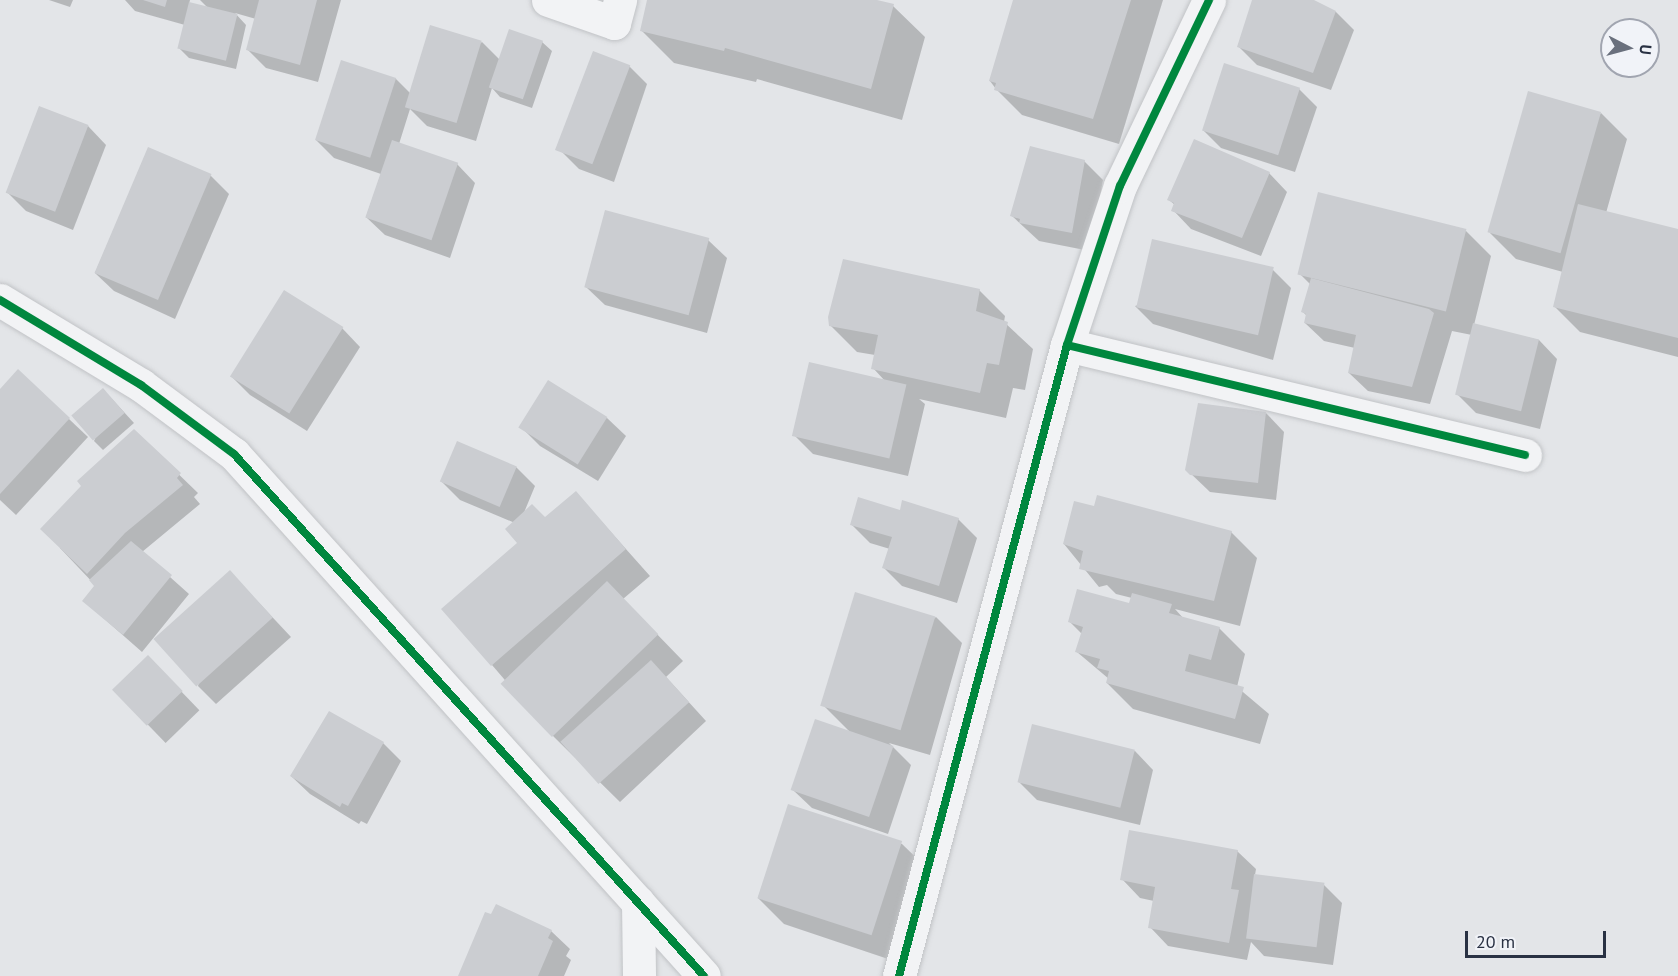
<!DOCTYPE html>
<html>
<head>
<meta charset="utf-8">
<style>
  body { margin:0 }
  #map { position:relative; width:1678px; height:976px; overflow:hidden; background:#e3e5e8; font-family:"PT Sans",sans-serif }
  div>[style] { position:absolute }
  .shadow>* { inset:0; background:#0003; transform-origin:0 0 }
  .building>* { inset:0; background:#cbcdd1; transform-origin:0 0 }
  .roads { filter:drop-shadow(0 0 2px #c1c3c6) drop-shadow(0 0 2px #c1c3c6) }
  .minor>* { height:33px; margin:-16.5px; padding:0 16.5px; transform-origin:16.5px; border-radius:16.5px; background:#f2f3f5 }
  .cycleway>* { height:8px; margin:-4px; padding:0 4px; transform-origin:4px; border-radius:4px; background:#00873e }
  span { translate:-50% -50%; white-space:nowrap; text-align:center; line-height:1.15; -webkit-text-stroke:5px #f1f3f8; paint-order:stroke }
  .north { position:absolute; left:1600px; top:18px; width:60px; height:60px; box-sizing:border-box; background:#f1f3f8; border:2px solid #a1a5b0; border-radius:50%; rotate:96deg; font-size:16px; font-weight:700; line-height:24px; text-align:center; color:#293143 }
  .north::after { content:''; display:block; margin:auto; width:21px; height:27px; background:#6a707d; clip-path:polygon(50% 0,100% 100%,50% 72%,0 100%) }
  .scale { position:absolute; left:1465px; top:931px; width:141px; height:27px; box-sizing:border-box; border:3px solid #293143; border-top:0; padding-left:8px; font-size:18px; line-height:21px; white-space:nowrap; color:#293143; -webkit-text-stroke:4px #f1f3f8; paint-order:stroke }
</style>
</head>
<body>
<div id="map">
  <div class="shadow">
    <i style="clip-path:polygon(49px 0,73px 0,70px 7px)"></i>
    <i style="clip-path:polygon(125px 0,190px 0,189px 4px,208px 8px,200px 0,341px 0,318px 82px,266px 68px,247px 49px,256px 19px,235px 13px,246px 25px,236px 69px,189px 58px,179px 48px,185px 25px,135px 11px)"></i>
    <i style="clip-path:polygon(649px 0,872px 0,893px 6px,925px 37px,902px 120px,757px 79px,756px 82px,674px 63px,642px 31px)"></i>
    <i style="clip-path:polygon(1014px 0,1163px 0,1119px 144px,1022px 115px,996px 89px,990px 81px)"></i>
    <i style="clip-path:polygon(1253px 0,1304px 0,1336px 12px,1354px 30px,1331px 90px,1257px 65px,1238px 46px)"></i>
    <i style="clip-path:polygon(482px 42px,500px 60px,542px 42px,552px 51px,532px 108px,500px 97px,492px 88px,476px 141px,427px 126px,410px 109px,399px 144px,457px 164px,475px 183px,450px 258px,385px 235px,366px 217px,381px 174px,334px 158px,316px 140px,342px 62px,396px 79px,412px 95px)"></i>
    <i style="clip-path:polygon(629px 66px,647px 84px,614px 182px,579px 169px,561px 151px)"></i>
    <i style="clip-path:polygon(1299px 89px,1317px 107px,1295px 172px,1221px 148px,1203px 130px)"></i>
    <i style="clip-path:polygon(1601px 113px,1627px 139px,1606px 213px,1678px 231px,1678px 357px,1580px 332px,1554px 306px,1563px 272px,1516px 259px,1490px 233px)"></i>
    <i style="clip-path:polygon(88px 126px,106px 145px,73px 230px,26px 211px,8px 193px)"></i>
    <i style="clip-path:polygon(149px 149px,211px 176px,229px 194px,175px 319px,114px 291px,95px 273px)"></i>
    <i style="clip-path:polygon(1084px 161px,1103px 180px,1090px 251px,1039px 241px,1011px 215px)"></i>
    <i style="clip-path:polygon(1269px 173px,1287px 192px,1261px 256px,1191px 229px,1173px 210px,1175px 205px,1169px 200px)"></i>
    <i style="clip-path:polygon(1465px 230px,1491px 256px,1474px 325px,1539px 340px,1557px 359px,1540px 429px,1476px 413px,1458px 395px,1472px 335px,1452px 331px,1430px 404px,1368px 391px,1349px 373px,1355px 348px,1324px 341px,1305px 323px,1307px 316px,1303px 312px,1310px 284px,1300px 274px)"></i>
    <i style="clip-path:polygon(708px 240px,727px 258px,707px 333px,605px 305px,586px 287px)"></i>
    <i style="clip-path:polygon(1273px 270px,1291px 288px,1273px 360px,1153px 324px,1135px 306px)"></i>
    <i style="clip-path:polygon(979px 290px,1005px 316px,1004px 322px,1033px 349px,1025px 390px,1013px 388px,1006px 418px,919px 399px,925px 404px,908px 476px,813px 454px,795px 436px,885px 381px,873px 368px,875px 355px,857px 352px,831px 326px)"></i>
    <i style="clip-path:polygon(342px 328px,360px 347px,307px 431px,250px 395px,232px 377px)"></i>
    <i style="clip-path:polygon(0 391px,69px 419px,88px 437px,16px 515px,0 500px)"></i>
    <i style="clip-path:polygon(112px 399px,134px 423px,103px 450px,94px 441px)"></i>
    <i style="clip-path:polygon(1266px 413px,1284px 432px,1276px 500px,1210px 492px,1187px 470px)"></i>
    <i style="clip-path:polygon(607px 418px,626px 436px,598px 481px,540px 446px,522px 428px)"></i>
    <i style="clip-path:polygon(134px 431px,198px 493px,194px 497px,200px 504px,142px 552px,189px 594px,142px 652px,84px 601px,96px 586px,60px 548px)"></i>
    <i style="clip-path:polygon(458px 443px,516px 467px,535px 486px,523px 515px,545px 519px,576px 493px,650px 576px,623px 599px,683px 661px,666px 677px,706px 721px,620px 802px,554px 737px,492px 665px,519px 544px,515px 523px,460px 500px,442px 482px)"></i>
    <i style="clip-path:polygon(1095px 508px,1231px 532px,1257px 558px,1240px 626px,1175px 609px,1184px 619px,1219px 628px,1245px 654px,1237px 687px,1269px 714px,1260px 744px,1133px 709px,1107px 683px,1109px 679px,1077px 652px,1082px 634px,1069px 621px,1130px 604px,1132px 598px,1116px 594px,1107px 585px,1099px 587px,1064px 544px)"></i>
    <i style="clip-path:polygon(901px 512px,958px 519px,977px 538px,957px 603px,902px 586px,884px 568px,890px 549px,870px 543px,852px 525px)"></i>
    <i style="clip-path:polygon(230px 572px,291px 637px,216px 704px,198px 686px)"></i>
    <i style="clip-path:polygon(936px 617px,962px 643px,930px 755px,889px 743px,911px 765px,888px 834px,812px 808px,793px 790px,850px 732px,824px 706px)"></i>
    <i style="left:148px;top:657px;width:74px;height:47px;rotate:46deg"></i>
    <i style="clip-path:polygon(383px 743px,401px 761px,367px 824px,361px 821px,359px 824px,310px 794px,291px 776px)"></i>
    <i style="clip-path:polygon(1135px 751px,1153px 770px,1140px 825px,1037px 800px,1019px 782px)"></i>
    <i style="clip-path:polygon(789px 806px,902px 844px,928px 869px,897px 962px,784px 924px,758px 898px)"></i>
    <i style="clip-path:polygon(1237px 851px,1256px 869px,1255px 875px,1324px 885px,1342px 903px,1333px 965px,1264px 956px,1251px 942px,1247px 960px,1168px 946px,1150px 927px,1154px 901px,1140px 898px,1122px 879px)"></i>
    <i style="clip-path:polygon(551px 931px,570px 949px,566px 956px,571px 960px,564px 976px,460px 976px)"></i>
  </div>
  <div class="building">
    <i style="clip-path:polygon(143px 0,167px 0,165px 7px)"></i>
    <i style="clip-path:polygon(259px 0,317px 0,300px 65px,246px 50px)"></i>
    <i style="clip-path:polygon(647px 0,877px 0,894px 4px,871px 89px,725px 48px,724px 51px,640px 31px)"></i>
    <i style="clip-path:polygon(1013px 0,1131px 0,1093px 119px,994px 90px,996px 83px,989px 81px)"></i>
    <i style="clip-path:polygon(1252px 0,1314px 0,1336px 11px,1313px 73px,1237px 47px)"></i>
    <i style="left:189px;top:2px;width:50px;height:48px;rotate:14deg"></i>
    <i style="left:430px;top:25px;width:54px;height:86px;rotate:17deg"></i>
    <i style="left:509px;top:29px;width:36px;height:62px;rotate:19deg"></i>
    <i style="left:593px;top:51px;width:40px;height:106px;rotate:21deg"></i>
    <i style="left:341px;top:60px;width:58px;height:84px;rotate:18deg"></i>
    <i style="left:1224px;top:63px;width:80px;height:71px;rotate:18deg"></i>
    <i style="left:1528px;top:91px;width:76px;height:147px;rotate:16deg"></i>
    <i style="left:39px;top:106px;width:53px;height:93px;rotate:21deg"></i>
    <i style="clip-path:polygon(1194px 139px,1270px 172px,1242px 238px,1171px 211px,1174px 203px,1167px 200px)"></i>
    <i style="left:392px;top:140px;width:70px;height:82px;rotate:19deg"></i>
    <i style="clip-path:polygon(1030px 146px,1085px 160px,1072px 233px,1019px 223px,1020px 219px,1010px 216px)"></i>
    <i style="left:148px;top:147px;width:69px;height:137px;rotate:23deg"></i>
    <i style="left:1318px;top:192px;width:153px;height:85px;rotate:14deg"></i>
    <i style="clip-path:polygon(1578px 204px,1678px 229px,1678px 338px,1553px 307px)"></i>
    <i style="left:605px;top:210px;width:108px;height:80px;rotate:15deg"></i>
    <i style="left:1152px;top:239px;width:125px;height:70px;rotate:13deg"></i>
    <i style="clip-path:polygon(843px 259px,980px 289px,976px 311px,1008px 322px,999px 365px,987px 363px,980px 393px,871px 369px,878px 335px,829px 326px,828px 317px)"></i>
    <i style="clip-path:polygon(1311px 278px,1429px 309px,1434px 313px,1412px 387px,1348px 373px,1356px 335px,1304px 323px,1306px 314px,1301px 312px)"></i>
    <i style="left:284px;top:290px;width:70px;height:102px;rotate:32deg"></i>
    <i style="left:1473px;top:323px;width:68px;height:74px;rotate:14deg"></i>
    <i style="left:809px;top:362px;width:100px;height:76px;rotate:13deg"></i>
    <i style="clip-path:polygon(18px 369px,70px 418px,0 494px,0 389px)"></i>
    <i style="left:548px;top:380px;width:70px;height:56px;rotate:32deg"></i>
    <i style="left:103px;top:388px;width:33px;height:42px;rotate:49deg"></i>
    <i style="clip-path:polygon(1198px 403px,1266px 412px,1258px 483px,1190px 475px,1185px 470px)"></i>
    <i style="clip-path:polygon(134px 429px,181px 473px,177px 478px,183px 485px,125px 533px,87px 574px,40px 529px,81px 486px,77px 481px)"></i>
    <i style="left:457px;top:441px;width:65px;height:44px;rotate:23deg"></i>
    <i style="clip-path:polygon(576px 491px,626px 549px,491px 666px,441px 609px,517px 543px,505px 529px,532px 504px,545px 517px)"></i>
    <i style="clip-path:polygon(1097px 495px,1232px 531px,1214px 601px,1079px 569px,1083px 551px,1063px 544px,1074px 501px,1094px 506px)"></i>
    <i style="clip-path:polygon(858px 497px,900px 510px,902px 500px,959px 518px,939px 586px,882px 568px,892px 537px,850px 525px)"></i>
    <i style="clip-path:polygon(131px 541px,172px 575px,123px 635px,82px 601px,94px 586px,89px 580px)"></i>
    <i style="left:230px;top:570px;width:64px;height:103px;rotate:48deg"></i>
    <i style="left:607px;top:581px;width:74px;height:148px;rotate:46deg"></i>
    <i style="clip-path:polygon(1077px 589px,1129px 603px,1132px 593px,1172px 604px,1169px 613px,1220px 627px,1211px 660px,1189px 654px,1185px 671px,1244px 687px,1235px 719px,1106px 683px,1109px 671px,1097px 668px,1100px 659px,1075px 652px,1083px 627px,1068px 622px)"></i>
    <i style="left:855px;top:592px;width:84px;height:119px;rotate:17deg"></i>
    <i style="left:148px;top:655px;width:50px;height:50px;rotate:46deg"></i>
    <i style="left:651px;top:660px;width:57px;height:122px;rotate:48deg"></i>
    <i style="clip-path:polygon(329px 711px,384px 742px,348px 806px,342px 803px,340px 807px,290px 776px)"></i>
    <i style="left:815px;top:719px;width:83px;height:75px;rotate:19deg"></i>
    <i style="left:1032px;top:724px;width:106px;height:60px;rotate:14deg"></i>
    <i style="left:788px;top:804px;width:120px;height:99px;rotate:18deg"></i>
    <i style="clip-path:polygon(1129px 830px,1238px 850px,1231px 889px,1239px 890px,1229px 943px,1148px 928px,1155px 887px,1120px 880px)"></i>
    <i style="left:1254px;top:874px;width:71px;height:65px;rotate:7deg"></i>
    <i style="clip-path:polygon(496px 904px,552px 930px,548px 938px,553px 941px,538px 976px,458px 976px,485px 912px,491px 914px)"></i>
  </div>
  <div class="roads">
    <div class="minor">
      <i style="left:548px;top:0;width:70px;rotate:19.2deg"></i>
      <i style="left:614px;top:23px;width:24px;rotate:-75deg"></i>
      <i style="left:0;top:300px;width:165px;rotate:31.1deg"></i>
      <i style="left:141px;top:385px;width:116px;rotate:36.6deg"></i>
      <i style="left:234px;top:454px;width:702px;rotate:48deg"></i>
      <i style="left:1067px;top:345px;width:471px;rotate:13.5deg"></i>
      <i style="left:638px;top:902px;width:74px;rotate:89.2deg"></i>
      <i style="left:899px;top:976px;width:653px;rotate:-75.09deg"></i>
      <i style="left:1067px;top:345px;width:168px;rotate:-71.6deg"></i>
      <i style="left:1120px;top:186px;width:206px;rotate:-64.4deg"></i>
    </div>
  </div>
  <div class="cycleway">
    <i style="left:0;top:300px;width:165px;rotate:31.1deg"></i>
    <i style="left:141px;top:385px;width:116px;rotate:36.6deg"></i>
    <i style="left:234px;top:454px;width:702px;rotate:48deg"></i>
    <i style="left:1067px;top:345px;width:471px;rotate:13.5deg"></i>
    <i style="left:899px;top:976px;width:653px;rotate:-75.09deg"></i>
    <i style="left:1067px;top:345px;width:168px;rotate:-71.6deg"></i>
    <i style="left:1120px;top:186px;width:206px;rotate:-64.4deg"></i>
  </div>
  <div class="north">U</div>
  <div class="scale">20 m</div>
</div>
</body>
</html>
